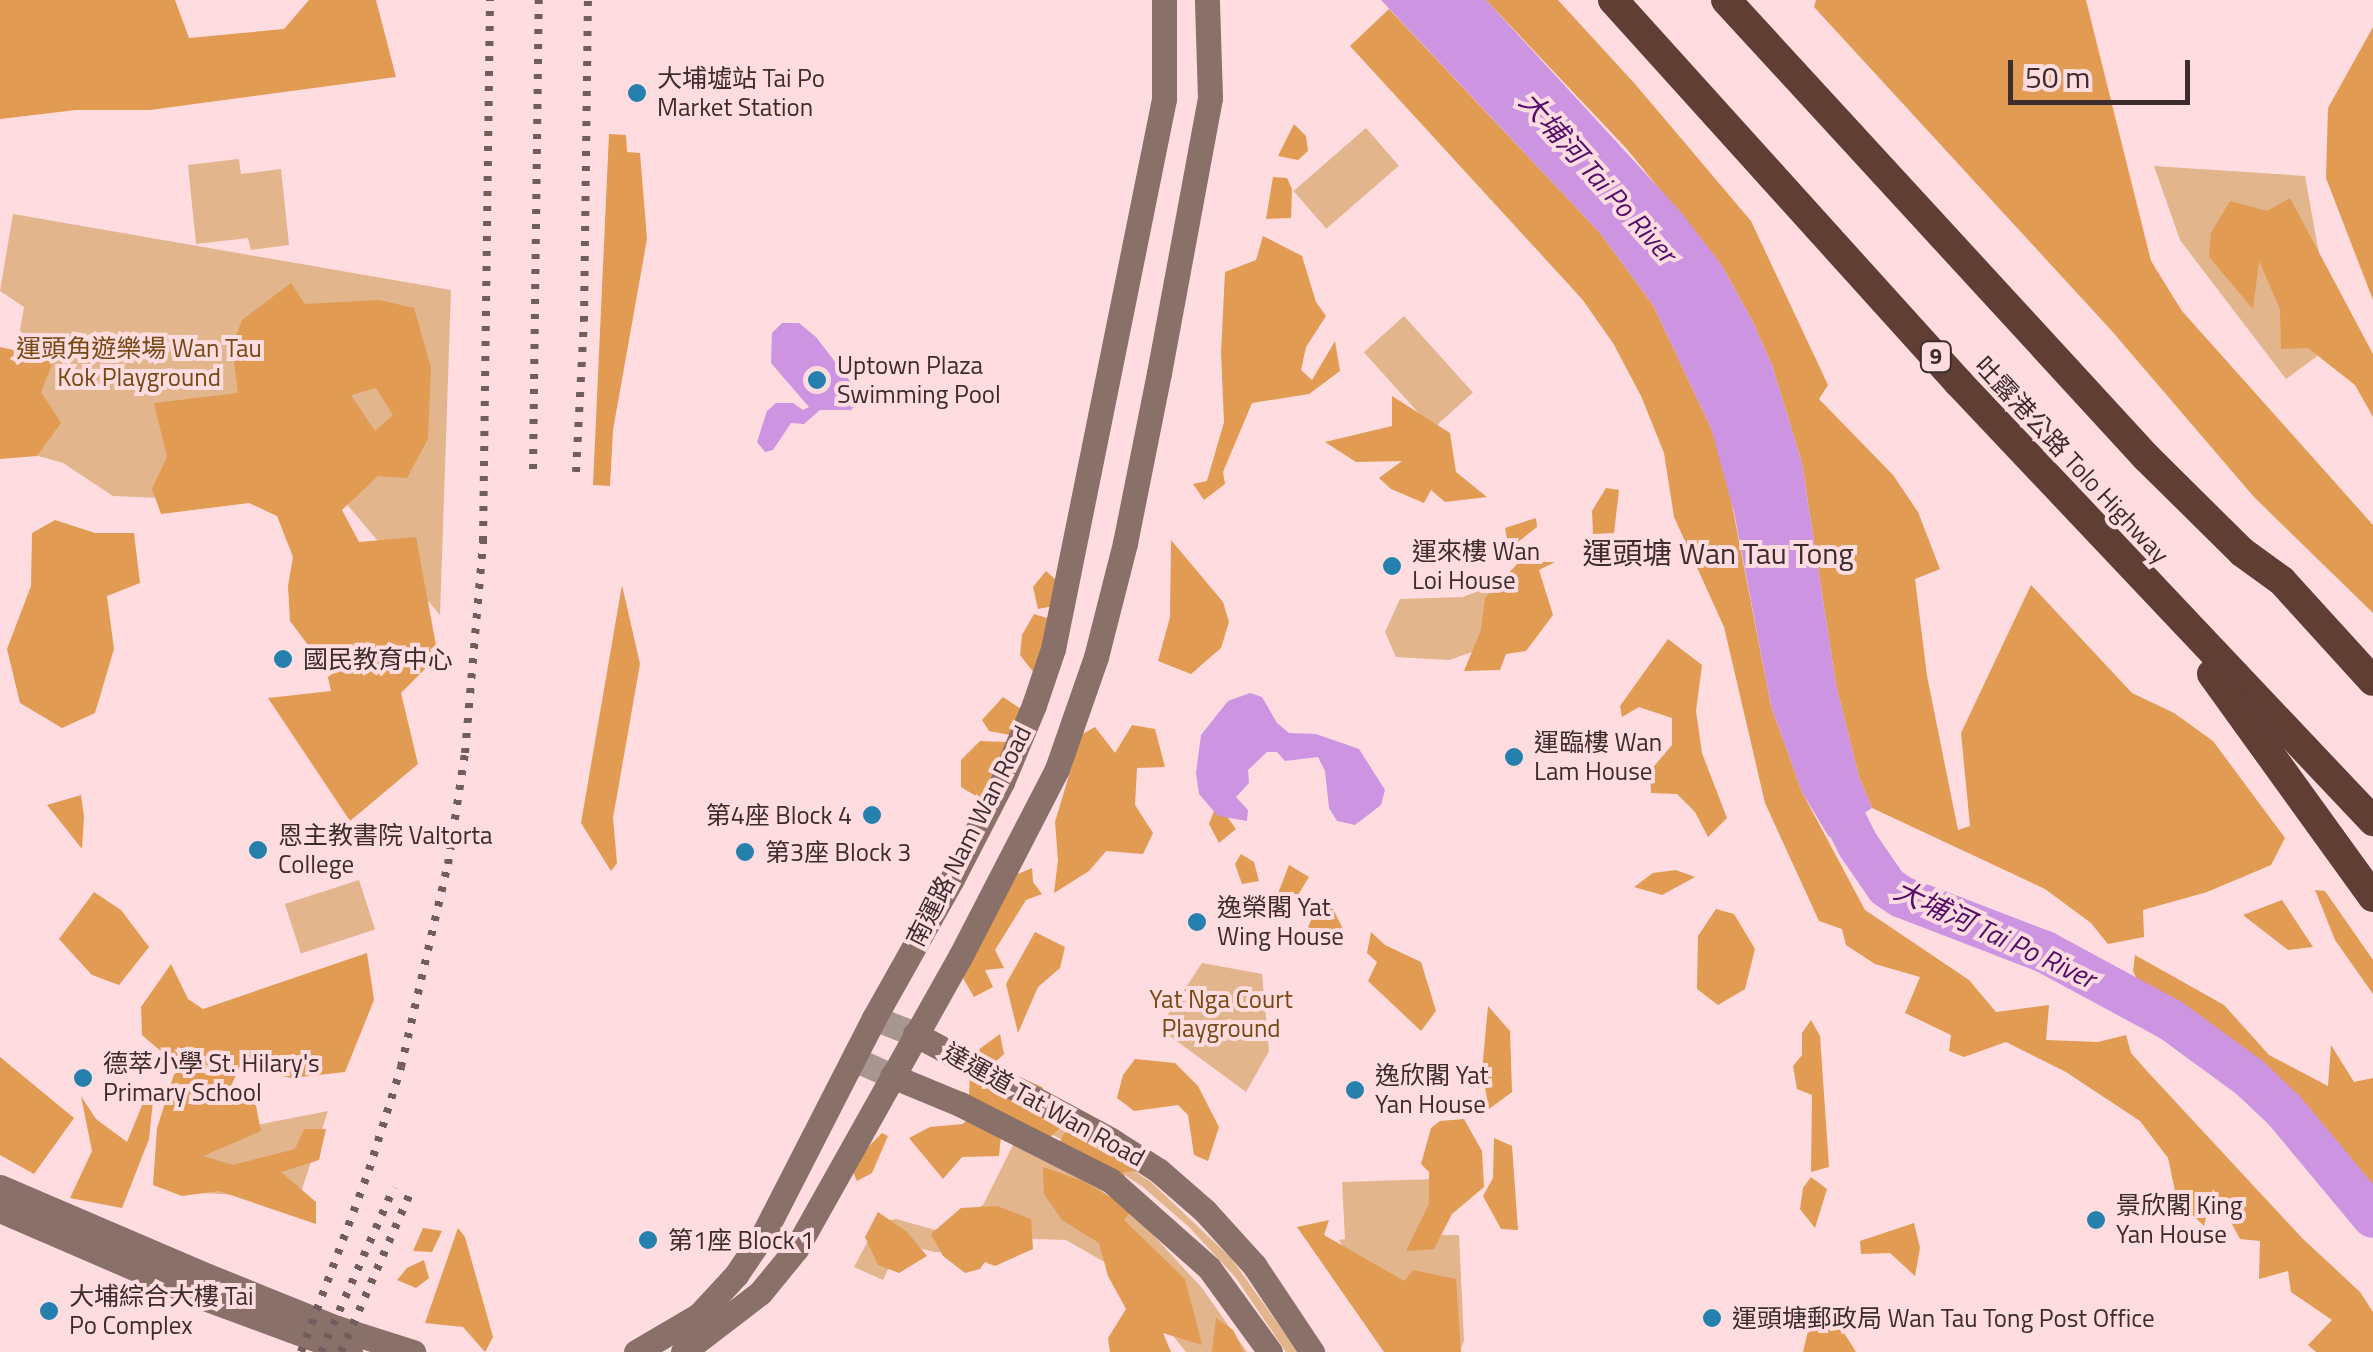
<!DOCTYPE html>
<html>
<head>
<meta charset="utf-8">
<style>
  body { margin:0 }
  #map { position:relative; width:2373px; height:1352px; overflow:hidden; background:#ffdce0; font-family:"Titillium Web","Noto Sans TC",sans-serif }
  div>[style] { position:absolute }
  .green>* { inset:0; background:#e2b58c; transform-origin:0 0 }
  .forest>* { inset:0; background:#e19b53 }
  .water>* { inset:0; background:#cd95e1 }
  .river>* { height:42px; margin:-21px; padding:0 21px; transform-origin:21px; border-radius:21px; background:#cd95e1 }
  .tertiary>* { height:25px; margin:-12.5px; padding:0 12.5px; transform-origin:12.5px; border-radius:12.5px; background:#a89691 }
  .secondary>* { height:25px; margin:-12.5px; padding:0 12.5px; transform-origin:12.5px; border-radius:12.5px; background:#897069 }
  .motorway>* { height:30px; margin:-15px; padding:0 15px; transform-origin:15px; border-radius:15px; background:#5f3e34 }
  .rail>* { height:8px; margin-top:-4px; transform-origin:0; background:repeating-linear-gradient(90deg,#715c5e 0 5px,transparent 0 15px) }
  .dots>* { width:28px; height:28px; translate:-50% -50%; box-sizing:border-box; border:5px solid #ffdce0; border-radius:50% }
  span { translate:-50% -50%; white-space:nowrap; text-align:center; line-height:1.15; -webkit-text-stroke:8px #ffdce0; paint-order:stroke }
  .shield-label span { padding:2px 8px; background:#ffdce0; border:2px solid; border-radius:8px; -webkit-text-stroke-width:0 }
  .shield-label { font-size:22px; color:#3c2c2e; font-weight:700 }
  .poi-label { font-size:25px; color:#3c2c2e }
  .left { translate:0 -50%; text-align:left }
  .right { translate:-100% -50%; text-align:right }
  .park-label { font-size:25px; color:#774913 }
  .street-label { font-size:25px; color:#3c2c2e }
  .water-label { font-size:28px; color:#550d6a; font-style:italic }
  .quarter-label { font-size:30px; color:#3c2c2e }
  .scale { position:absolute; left:2008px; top:60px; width:182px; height:45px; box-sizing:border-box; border:5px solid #3c2c2e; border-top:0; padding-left:12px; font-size:30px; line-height:35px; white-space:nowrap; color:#3c2c2e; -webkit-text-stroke:8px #ffdce0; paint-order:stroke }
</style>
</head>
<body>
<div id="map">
  <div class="green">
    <i style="left:1366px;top:128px;width:50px;height:96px;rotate:49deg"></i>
    <i style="clip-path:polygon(239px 159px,241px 174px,281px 169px,289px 245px,251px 250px,248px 238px,196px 244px,188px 165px)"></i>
    <i style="clip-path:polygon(2154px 166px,2305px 176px,2335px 343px,2286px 379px,2180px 240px)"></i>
    <i style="clip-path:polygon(13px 214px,451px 290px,440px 615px,329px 483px,161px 498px,113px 496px,63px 463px,0 445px,24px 307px,0 291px)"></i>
    <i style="left:1404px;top:316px;width:103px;height:54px;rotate:48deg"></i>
    <i style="clip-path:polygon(1501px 582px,1498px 643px,1449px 660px,1396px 657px,1385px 632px,1400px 599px,1463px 597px)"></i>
    <i style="left:359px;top:880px;width:52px;height:78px;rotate:72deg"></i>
    <i style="clip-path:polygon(1202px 963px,1262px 974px,1269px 1051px,1246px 1092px,1159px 1028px)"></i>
    <i style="clip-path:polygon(974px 1085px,1105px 1152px,1151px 1182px,1231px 1258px,1298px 1352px,1286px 1352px,1236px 1278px,1189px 1227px,1143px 1187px,1098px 1158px,970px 1093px)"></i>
    <i style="clip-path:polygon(328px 1111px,299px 1198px,200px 1193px,190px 1168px,205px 1135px)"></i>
    <i style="clip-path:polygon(1015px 1141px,1095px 1185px,1142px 1223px,1202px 1288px,1247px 1352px,1186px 1352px,1120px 1271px,1066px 1240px,1009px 1238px,970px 1253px,934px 1252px,900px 1243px,883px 1280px,854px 1267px,878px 1222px,896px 1219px,939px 1231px,983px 1205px)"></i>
    <i style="clip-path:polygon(1437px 1179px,1440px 1235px,1459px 1235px,1464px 1341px,1459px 1352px,1405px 1352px,1339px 1240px,1345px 1239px,1342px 1182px)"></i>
  </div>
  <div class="forest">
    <i style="clip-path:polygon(0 0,175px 0,189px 38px,284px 29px,309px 0,376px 0,396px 77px,150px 110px,76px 110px,0 119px)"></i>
    <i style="clip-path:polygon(1486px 0,1558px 0,1635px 84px,1751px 221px,1828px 385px,1819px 399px,1893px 475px,1918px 512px,1940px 569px,1915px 579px,1927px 676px,1958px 830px,1970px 826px,1961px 733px,2031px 585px,2132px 693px,2174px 713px,2213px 741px,2285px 838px,2271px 865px,2207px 892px,2143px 910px,2144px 937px,2108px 944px,2091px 923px,2045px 889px,1872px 808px,1859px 777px,1836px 685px,1802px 463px,1772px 365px,1752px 320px,1721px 264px,1626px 148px)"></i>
    <i style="clip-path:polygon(1816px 0,2086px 0,2151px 261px,2182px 311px,2373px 525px,2373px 613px,2254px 497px,2111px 330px,1814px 7px)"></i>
    <i style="clip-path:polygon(1389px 9px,1600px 233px,1653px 305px,1711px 428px,1726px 474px,1771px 706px,1802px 792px,1865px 910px,1969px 980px,1996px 1012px,2049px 1005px,2046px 1040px,2098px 1042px,2126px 1035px,2131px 1053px,2146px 1070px,2302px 1238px,2360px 1292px,2373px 1312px,2373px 1352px,2316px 1352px,2308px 1345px,2332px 1320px,2291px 1292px,2288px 1271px,2259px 1279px,2260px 1241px,2240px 1239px,2213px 1189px,2204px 1226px,2177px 1200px,2168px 1158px,2140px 1121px,2066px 1072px,2006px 1042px,1964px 1057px,1949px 1051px,1951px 1035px,1905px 1013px,1920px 977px,1875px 964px,1846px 945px,1842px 929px,1819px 921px,1765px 803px,1724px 627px,1674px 517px,1664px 453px,1641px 396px,1613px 343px,1582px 299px,1350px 46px)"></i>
    <i style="clip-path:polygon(2373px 27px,2373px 300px,2326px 178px,2328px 108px)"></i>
    <i style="clip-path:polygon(1294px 124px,1306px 136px,1308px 151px,1298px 160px,1278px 156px)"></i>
    <i style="clip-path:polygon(609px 134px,626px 135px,627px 152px,640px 153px,647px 239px,613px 430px,610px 486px,593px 485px)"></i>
    <i style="clip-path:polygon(1273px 177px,1287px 178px,1292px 189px,1291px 218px,1266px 219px)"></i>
    <i style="clip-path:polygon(2290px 198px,2373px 354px,2373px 417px,2355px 385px,2308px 348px,2281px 349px,2280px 309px,2259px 261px,2253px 309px,2209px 257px,2211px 233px,2230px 201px,2267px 211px)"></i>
    <i style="clip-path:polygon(1263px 236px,1302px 256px,1316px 302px,1326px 316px,1306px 347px,1301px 370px,1312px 380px,1335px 341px,1340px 371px,1309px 394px,1252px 403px,1223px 472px,1225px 484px,1204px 500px,1193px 484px,1207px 481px,1224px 422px,1221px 353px,1225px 272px,1256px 260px)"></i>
    <i style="clip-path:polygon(evenodd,291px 283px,305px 304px,379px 300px,414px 308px,431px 368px,428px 439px,407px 478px,378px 476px,342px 510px,359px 542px,416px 537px,438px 656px,401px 693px,418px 764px,350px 821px,268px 698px,331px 691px,326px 669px,290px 621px,288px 586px,293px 557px,277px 516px,249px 503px,161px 514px,152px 489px,167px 457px,154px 403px,238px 393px,232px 346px,242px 320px,291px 283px,376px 388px,393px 415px,375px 431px,351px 395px,376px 388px)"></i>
    <i style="clip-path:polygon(0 347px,54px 359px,41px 392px,61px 423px,37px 456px,0 459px)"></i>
    <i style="clip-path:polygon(1392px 396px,1450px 433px,1456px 472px,1487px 497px,1445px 502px,1431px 490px,1424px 503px,1391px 489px,1379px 478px,1402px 461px,1356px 462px,1325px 442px,1392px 426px)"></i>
    <i style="clip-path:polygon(1606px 488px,1619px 490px,1614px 533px,1593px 534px,1592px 511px)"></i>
    <i style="clip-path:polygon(1536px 518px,1537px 527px,1509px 549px,1505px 528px)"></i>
    <i style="clip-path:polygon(55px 520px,95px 533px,134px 533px,140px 583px,107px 596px,114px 649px,95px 713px,62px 728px,20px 703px,7px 649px,31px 586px,32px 533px)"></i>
    <i style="clip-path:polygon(1171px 540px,1223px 602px,1229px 622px,1221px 648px,1191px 674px,1158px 661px,1170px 617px)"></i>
    <i style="clip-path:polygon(1519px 562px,1555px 562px,1539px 570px,1553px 615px,1526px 651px,1506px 654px,1500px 670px,1464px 671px,1481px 630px,1485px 598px)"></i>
    <i style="clip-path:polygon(1046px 571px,1073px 595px,1059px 605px,1038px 609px,1033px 587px)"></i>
    <i style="clip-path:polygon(622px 585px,640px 664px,613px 818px,617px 863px,611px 871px,581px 823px)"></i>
    <i style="clip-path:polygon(1034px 614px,1066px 624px,1034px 673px,1020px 655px,1022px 635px)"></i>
    <i style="clip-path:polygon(1668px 639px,1702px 665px,1696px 711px,1702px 753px,1727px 818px,1708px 837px,1695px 812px,1677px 794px,1651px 793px,1650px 771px,1672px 745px,1672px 718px,1639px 707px,1622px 717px,1620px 706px)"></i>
    <i style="clip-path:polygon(1003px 697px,1024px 711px,1010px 735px,989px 731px,982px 720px)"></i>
    <i style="clip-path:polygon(1132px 725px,1155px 729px,1165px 767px,1137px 768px,1135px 805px,1153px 833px,1143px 854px,1106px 851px,1089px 871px,1054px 893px,1058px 860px,1055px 822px,1081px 735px,1095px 727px,1115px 753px)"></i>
    <i style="clip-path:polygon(980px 741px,1007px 742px,986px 802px,961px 787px,961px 760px)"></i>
    <i style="clip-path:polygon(81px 795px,84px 817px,82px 849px,47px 805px)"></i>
    <i style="clip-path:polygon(1217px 803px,1236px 829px,1219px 843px,1209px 824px)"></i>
    <i style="clip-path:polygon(1241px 854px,1254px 862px,1259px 881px,1242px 884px,1235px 864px)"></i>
    <i style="clip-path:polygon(1289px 865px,1309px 877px,1295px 900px,1277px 896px)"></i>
    <i style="clip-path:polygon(1032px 868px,1033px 882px,1042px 894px,1026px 900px,995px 950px,1004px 968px,985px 970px,993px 987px,974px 997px,963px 978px,973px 953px,1013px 876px)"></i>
    <i style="clip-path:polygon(1676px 870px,1695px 877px,1662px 895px,1634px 887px,1653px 873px)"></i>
    <i style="clip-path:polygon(2315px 890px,2325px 891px,2373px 960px,2373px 994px,2335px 940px)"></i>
    <i style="clip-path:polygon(94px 892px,121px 910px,149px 947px,119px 985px,92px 975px,59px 939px)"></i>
    <i style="clip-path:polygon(2282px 900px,2313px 947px,2288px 950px,2243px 915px)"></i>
    <i style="clip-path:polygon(1330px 903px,1342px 927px,1332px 941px,1308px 927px,1313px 916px)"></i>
    <i style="clip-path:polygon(1716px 909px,1734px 914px,1755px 949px,1745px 989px,1718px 1005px,1697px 989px,1698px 936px)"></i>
    <i style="clip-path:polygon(1035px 932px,1065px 947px,1060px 968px,1038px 987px,1018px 1033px,1006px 984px)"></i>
    <i style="clip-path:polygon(1371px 932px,1385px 945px,1421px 962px,1436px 1011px,1421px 1031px,1368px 981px,1377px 962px,1367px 953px)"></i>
    <i style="clip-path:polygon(367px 953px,374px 1000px,345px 1072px,291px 1078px,240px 1066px,231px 1086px,253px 1091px,261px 1131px,203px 1156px,233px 1165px,295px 1149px,304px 1129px,326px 1129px,319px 1160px,281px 1172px,316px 1202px,316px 1224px,219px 1191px,182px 1196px,153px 1185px,157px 1128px,177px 1065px,142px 1035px,141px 1007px,171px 964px,188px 999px,203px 1009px)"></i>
    <i style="clip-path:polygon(2135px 955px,2224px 1005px,2269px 1055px,2328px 1086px,2331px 1045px,2354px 1082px,2373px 1078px,2373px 1201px,2290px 1101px,2200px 1023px,2139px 984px,2133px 971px)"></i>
    <i style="clip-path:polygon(1488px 1006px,1510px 1031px,1512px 1092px,1489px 1109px,1482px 1071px)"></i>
    <i style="clip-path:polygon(1811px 1020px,1820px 1036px,1829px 1167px,1811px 1172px,1812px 1095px,1797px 1089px,1793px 1066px,1802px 1055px,1802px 1033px)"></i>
    <i style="clip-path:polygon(1000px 1034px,1004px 1054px,992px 1065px,1042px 1087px,1061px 1127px,1046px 1141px,969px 1095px,971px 1055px)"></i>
    <i style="clip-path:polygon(0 1057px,74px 1118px,34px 1174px,0 1155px)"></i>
    <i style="clip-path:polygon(1135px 1059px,1175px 1063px,1198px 1086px,1219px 1127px,1208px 1161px,1194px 1155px,1188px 1115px,1178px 1105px,1134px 1111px,1117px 1098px,1123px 1075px)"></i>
    <i style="clip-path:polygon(81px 1096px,96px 1119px,127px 1142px,143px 1103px,153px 1101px,149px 1139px,122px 1208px,70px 1198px,92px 1151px)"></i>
    <i style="clip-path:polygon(979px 1107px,1001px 1136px,999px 1156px,962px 1157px,943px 1179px,909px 1138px,930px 1127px,963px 1124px)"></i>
    <i style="clip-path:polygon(1090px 1115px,1113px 1129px,1141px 1171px,1123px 1172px,1133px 1199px,1057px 1147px,1065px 1132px)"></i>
    <i style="clip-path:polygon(1464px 1119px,1482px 1151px,1484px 1187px,1452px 1214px,1434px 1249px,1406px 1251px,1429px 1204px,1429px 1172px,1421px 1164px,1431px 1128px,1440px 1121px)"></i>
    <i style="clip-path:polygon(882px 1133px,888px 1136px,872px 1173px,857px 1181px,850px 1165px)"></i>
    <i style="clip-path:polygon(1494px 1138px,1512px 1146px,1518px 1230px,1501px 1229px,1483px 1196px,1493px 1178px)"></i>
    <i style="clip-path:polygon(1043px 1167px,1083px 1181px,1132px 1210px,1124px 1220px,1185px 1279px,1202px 1345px,1163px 1333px,1171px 1352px,1110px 1352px,1108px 1338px,1126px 1309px,1108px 1276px,1099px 1243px,1062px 1220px,1044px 1194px)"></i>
    <i style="clip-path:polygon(1811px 1177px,1827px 1189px,1815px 1228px,1800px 1209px,1803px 1188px)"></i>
    <i style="clip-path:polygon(997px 1206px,1031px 1219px,1033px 1249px,995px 1266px,985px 1262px,980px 1269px,965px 1273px,943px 1256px,931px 1234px,961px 1208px)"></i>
    <i style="clip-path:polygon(878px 1212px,907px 1232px,927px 1256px,899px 1273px,878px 1265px,865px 1237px)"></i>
    <i style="clip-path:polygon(1329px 1220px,1324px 1235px,1404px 1281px,1413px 1270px,1456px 1279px,1461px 1352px,1384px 1352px,1297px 1227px)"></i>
    <i style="clip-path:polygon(1914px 1223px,1920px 1248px,1915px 1276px,1890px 1253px,1861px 1254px,1860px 1241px)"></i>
    <i style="clip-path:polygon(423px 1228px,442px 1231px,432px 1252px,413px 1251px)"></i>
    <i style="clip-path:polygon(458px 1228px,465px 1237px,493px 1337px,485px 1352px,463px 1327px,425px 1323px)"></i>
    <i style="clip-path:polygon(424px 1260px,429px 1278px,416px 1288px,397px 1280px,407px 1268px)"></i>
    <i style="clip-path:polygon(1834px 1317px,1856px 1352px,1803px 1352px,1809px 1327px)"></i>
    <i style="clip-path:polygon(1216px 1318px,1233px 1330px,1244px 1352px,1212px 1352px)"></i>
  </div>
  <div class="water">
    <i style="clip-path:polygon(1381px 0,1486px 0,1680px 211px,1721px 264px,1752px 320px,1772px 365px,1802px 463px,1836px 685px,1859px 777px,1872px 808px,1829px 837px,1802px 792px,1771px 706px,1734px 512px,1711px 428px,1653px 305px,1600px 233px)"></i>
    <i style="clip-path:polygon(782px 323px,799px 323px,816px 337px,863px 398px,851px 410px,820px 410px,804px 424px,791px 423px,773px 450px,765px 452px,757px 442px,767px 411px,776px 403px,793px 403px,803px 410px,809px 407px,771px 363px,772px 333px)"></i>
    <i style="clip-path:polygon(1250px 693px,1262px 697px,1277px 723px,1289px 733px,1316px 734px,1359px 749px,1385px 790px,1381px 805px,1355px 825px,1337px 821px,1329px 808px,1325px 771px,1318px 757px,1285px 761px,1277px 752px,1267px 752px,1248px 770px,1249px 783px,1236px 797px,1248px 810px,1247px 821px,1218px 816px,1199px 794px,1196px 773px,1201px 735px,1228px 701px)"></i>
  </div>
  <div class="river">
    <i style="left:1822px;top:774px;width:80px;rotate:63.1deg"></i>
    <i style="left:1858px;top:845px;width:51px;rotate:55.4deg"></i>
    <i style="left:1887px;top:887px;width:18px;rotate:34deg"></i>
    <i style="left:1902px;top:897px;width:153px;rotate:21deg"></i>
    <i style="left:2045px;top:952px;width:143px;rotate:28.4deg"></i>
    <i style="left:2171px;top:1020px;width:97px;rotate:36.2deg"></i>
    <i style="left:2249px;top:1077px;width:48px;rotate:43.3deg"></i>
    <i style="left:2284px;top:1110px;width:139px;rotate:50.2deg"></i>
  </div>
  <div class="tertiary">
    <i style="left:874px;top:1018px;width:44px;rotate:21.3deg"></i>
    <i style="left:854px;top:1059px;width:42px;rotate:24.1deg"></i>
  </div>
  <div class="secondary">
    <i style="left:915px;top:1034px;width:223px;rotate:28.4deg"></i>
    <i style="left:1111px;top:1140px;width:56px;rotate:32.6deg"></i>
    <i style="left:1158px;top:1170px;width:62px;rotate:41.1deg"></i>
    <i style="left:1205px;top:1211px;width:73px;rotate:47.8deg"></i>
    <i style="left:1254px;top:1265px;width:105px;rotate:56.3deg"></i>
    <i style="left:892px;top:1076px;width:74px;rotate:22.4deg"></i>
    <i style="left:960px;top:1104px;width:168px;rotate:26.9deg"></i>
    <i style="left:1110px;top:1180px;width:132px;rotate:41.6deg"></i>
    <i style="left:1209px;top:1268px;width:104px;rotate:54deg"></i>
    <i style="left:0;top:1187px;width:226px;rotate:23.2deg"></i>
    <i style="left:208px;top:1276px;width:139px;rotate:22deg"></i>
    <i style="left:337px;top:1328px;width:80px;rotate:17.5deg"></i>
    <i style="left:0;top:1210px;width:217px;rotate:23.4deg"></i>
    <i style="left:199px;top:1296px;width:161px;rotate:20.3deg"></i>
    <i style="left:636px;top:1352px;width:73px;rotate:-30.4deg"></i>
    <i style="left:699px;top:1315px;width:54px;rotate:-47.2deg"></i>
    <i style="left:736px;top:1275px;width:48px;rotate:-56deg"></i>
    <i style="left:763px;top:1235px;width:244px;rotate:-62.9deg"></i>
    <i style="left:874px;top:1018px;width:159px;rotate:-60.7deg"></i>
    <i style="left:952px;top:879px;width:109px;rotate:-62.7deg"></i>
    <i style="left:1002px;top:782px;width:83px;rotate:-67.4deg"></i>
    <i style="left:1034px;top:705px;width:59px;rotate:-71.3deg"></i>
    <i style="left:1053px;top:649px;width:561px;rotate:-78.59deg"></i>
    <i style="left:1164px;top:99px;width:99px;rotate:-90deg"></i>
    <i style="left:683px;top:1352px;width:97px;rotate:-37.5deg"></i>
    <i style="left:760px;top:1293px;width:57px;rotate:-50.7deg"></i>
    <i style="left:796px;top:1249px;width:335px;rotate:-60.7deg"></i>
    <i style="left:960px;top:957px;width:212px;rotate:-62.7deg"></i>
    <i style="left:1057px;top:769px;width:119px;rotate:-70.8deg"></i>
    <i style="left:1096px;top:657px;width:118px;rotate:-75.7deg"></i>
    <i style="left:1125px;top:543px;width:173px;rotate:-78.7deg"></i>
    <i style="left:1159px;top:373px;width:280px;rotate:-79.5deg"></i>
    <i style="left:1210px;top:98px;width:98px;rotate:-91.8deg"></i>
  </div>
  <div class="motorway">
    <i style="left:1613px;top:0;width:516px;rotate:47.91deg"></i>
    <i style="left:1959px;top:383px;width:603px;rotate:46.61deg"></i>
    <i style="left:1726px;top:0;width:621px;rotate:47.42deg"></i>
    <i style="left:2146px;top:457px;width:135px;rotate:44.7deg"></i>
    <i style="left:2242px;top:552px;width:49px;rotate:35.9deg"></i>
    <i style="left:2282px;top:581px;width:135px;rotate:47.7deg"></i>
    <i style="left:2212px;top:674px;width:275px;rotate:54.2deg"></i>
  </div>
  <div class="rail">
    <i style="left:533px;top:469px;width:469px;rotate:-89.3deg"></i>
    <i style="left:576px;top:472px;width:151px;rotate:-87deg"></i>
    <i style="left:584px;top:321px;width:321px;rotate:-89.3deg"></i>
    <i style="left:301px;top:1352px;width:194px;rotate:-69.5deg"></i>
    <i style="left:369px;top:1170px;width:108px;rotate:-72.7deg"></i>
    <i style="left:401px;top:1067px;width:208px;rotate:-77deg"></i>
    <i style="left:448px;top:864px;width:112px;rotate:-81.3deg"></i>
    <i style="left:465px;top:753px;width:213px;rotate:-85.1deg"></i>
    <i style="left:483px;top:541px;width:541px;rotate:-89.26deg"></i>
    <i style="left:321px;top:1352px;width:180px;rotate:-66.1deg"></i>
    <i style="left:341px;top:1352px;width:173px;rotate:-66.5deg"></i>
  </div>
  <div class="dots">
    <i style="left:637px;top:93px;background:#2580ad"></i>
    <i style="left:817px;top:380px;background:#2580ad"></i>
    <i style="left:1392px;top:566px;background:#2580ad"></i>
    <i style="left:283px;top:659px;background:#2580ad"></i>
    <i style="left:1514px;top:757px;background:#2580ad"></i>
    <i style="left:872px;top:815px;background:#2580ad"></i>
    <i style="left:258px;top:850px;background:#2580ad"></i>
    <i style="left:745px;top:852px;background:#2580ad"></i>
    <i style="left:1197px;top:922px;background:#2580ad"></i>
    <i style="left:83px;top:1078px;background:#2580ad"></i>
    <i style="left:1355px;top:1090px;background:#2580ad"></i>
    <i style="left:2096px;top:1220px;background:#2580ad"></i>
    <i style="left:648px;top:1240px;background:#2580ad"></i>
    <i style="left:49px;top:1311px;background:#2580ad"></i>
    <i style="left:1712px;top:1318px;background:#2580ad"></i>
  </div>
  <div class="shield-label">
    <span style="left:1936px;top:357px">9</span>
  </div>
  <div class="poi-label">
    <span class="left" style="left:657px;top:93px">大埔墟站 Tai Po<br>Market Station</span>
    <span class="left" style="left:837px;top:380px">Uptown Plaza<br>Swimming Pool</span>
    <span class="left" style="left:1412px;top:566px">運來樓 Wan<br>Loi House</span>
    <span class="left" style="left:303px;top:659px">國民教育中心</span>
    <span class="left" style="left:1534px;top:757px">運臨樓 Wan<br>Lam House</span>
    <span class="right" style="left:852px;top:815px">第4座 Block 4</span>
    <span class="left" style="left:278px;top:850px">恩主教書院 Valtorta<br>College</span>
    <span class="left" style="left:765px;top:852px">第3座 Block 3</span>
    <span class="left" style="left:1217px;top:922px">逸榮閣 Yat<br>Wing House</span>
    <span class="left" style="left:103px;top:1078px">德萃小學 St. Hilary's<br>Primary School</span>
    <span class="left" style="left:1375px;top:1090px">逸欣閣 Yat<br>Yan House</span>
    <span class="left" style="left:2116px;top:1220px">景欣閣 King<br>Yan House</span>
    <span class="left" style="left:668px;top:1240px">第1座 Block 1</span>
    <span class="left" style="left:69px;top:1311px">大埔綜合大樓 Tai<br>Po Complex</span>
    <span class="left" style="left:1732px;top:1318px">運頭塘郵政局 Wan Tau Tong Post Office</span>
  </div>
  <div class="park-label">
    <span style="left:139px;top:363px">運頭角遊樂場 Wan Tau<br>Kok Playground</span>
    <span style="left:1221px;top:1014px">Yat Nga Court<br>Playground</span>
  </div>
  <div class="street-label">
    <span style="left:2072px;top:460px;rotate:47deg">吐露港公路 Tolo Highway</span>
    <span style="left:969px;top:836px;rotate:-63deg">南運路 Nam Wan Road</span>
    <span style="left:1044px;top:1105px;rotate:29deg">達運道 Tat Wan Road</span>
  </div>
  <div class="water-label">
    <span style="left:1598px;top:177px;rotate:48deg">大埔河 Tai Po River</span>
    <span style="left:1995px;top:934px;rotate:25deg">大埔河 Tai Po River</span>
  </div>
  <div class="quarter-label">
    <span style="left:1718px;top:553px">運頭塘 Wan Tau Tong</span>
  </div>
  <div class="scale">50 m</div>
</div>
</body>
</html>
